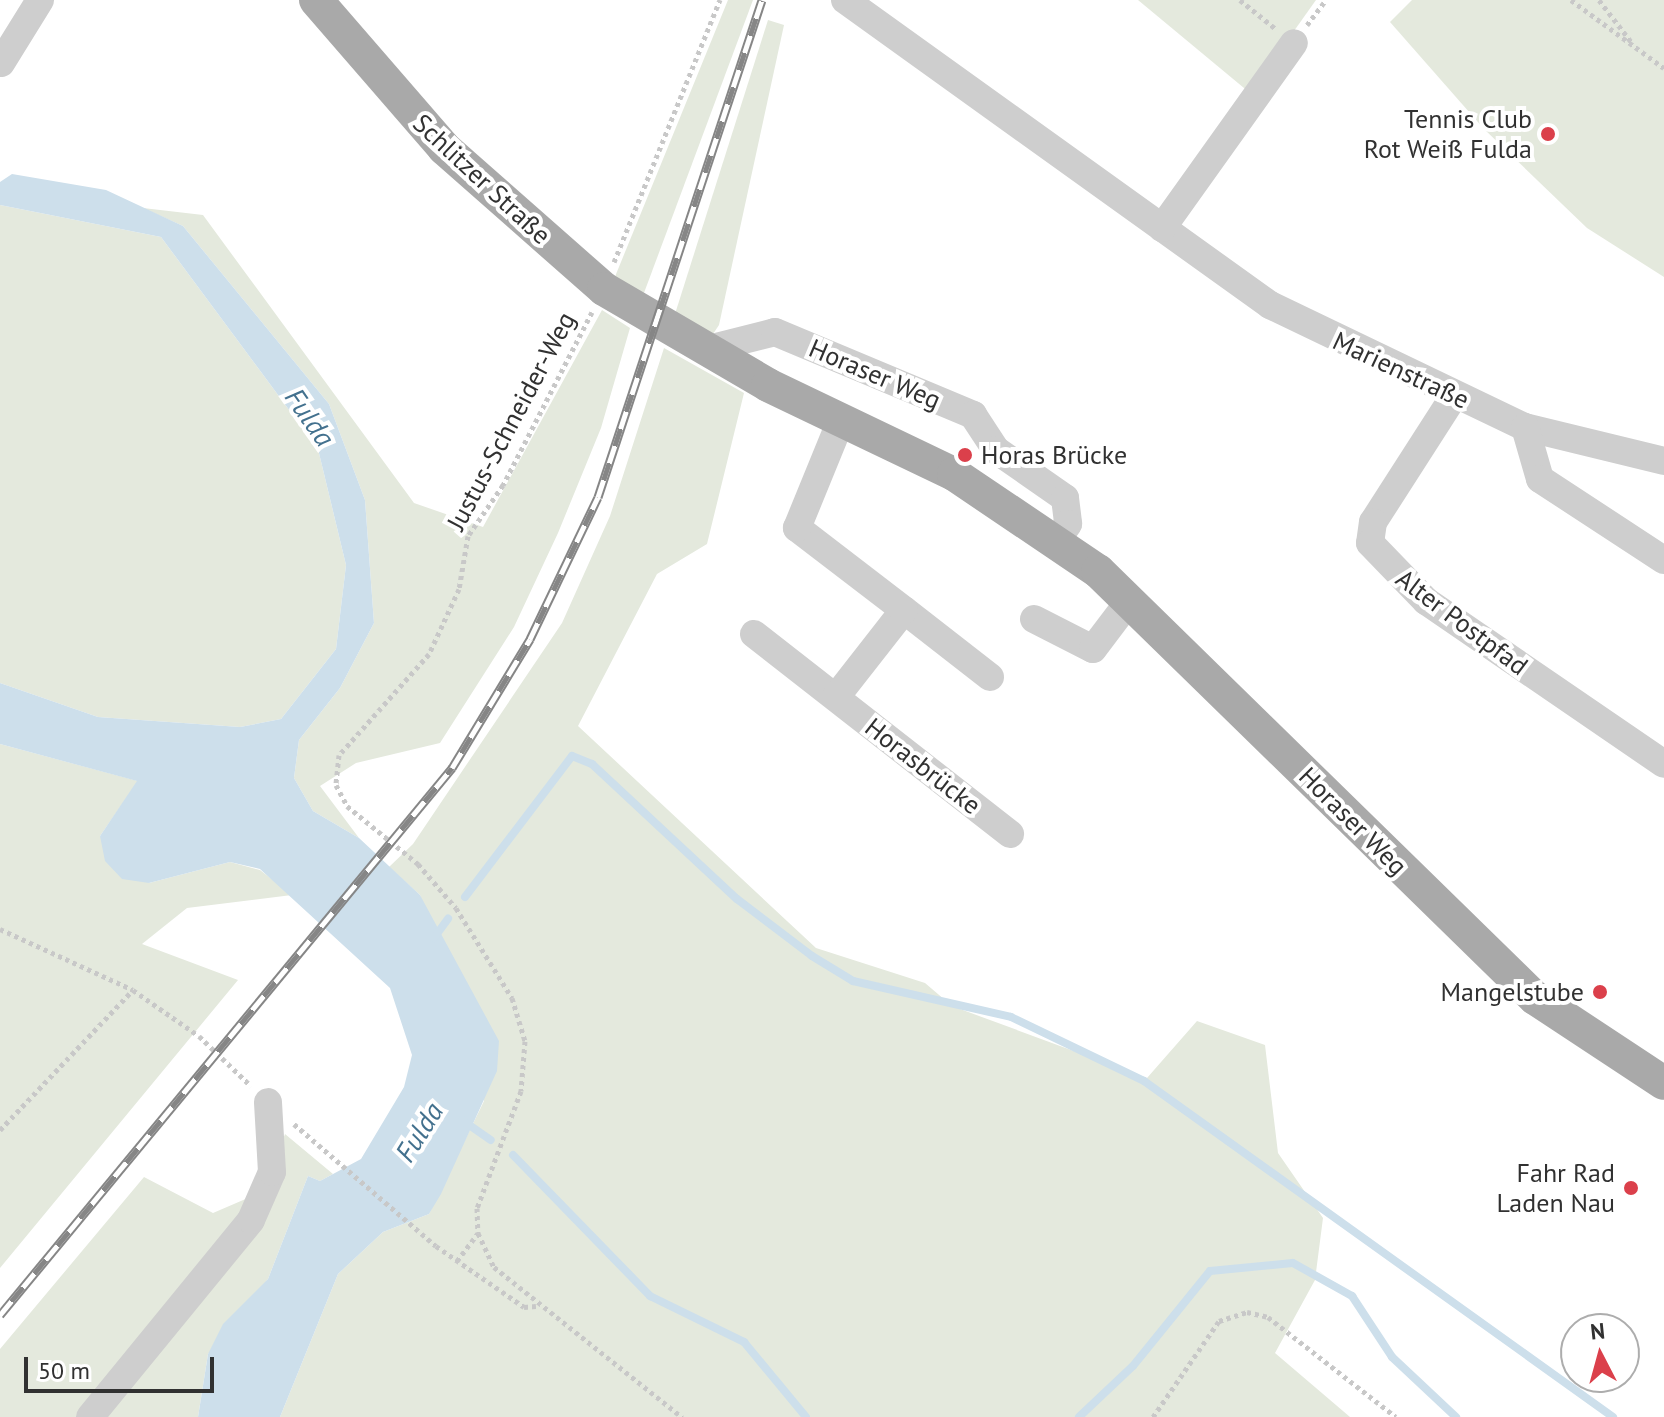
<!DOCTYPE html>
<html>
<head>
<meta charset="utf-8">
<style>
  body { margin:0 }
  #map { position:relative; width:1664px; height:1417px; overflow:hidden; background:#fff; font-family:"PT Sans",sans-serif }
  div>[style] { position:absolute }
  .green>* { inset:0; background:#e4e9dd }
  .water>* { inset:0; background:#cddfeb }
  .stream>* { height:8px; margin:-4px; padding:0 4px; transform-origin:4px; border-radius:4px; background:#cddfeb }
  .path>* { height:5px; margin-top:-2.5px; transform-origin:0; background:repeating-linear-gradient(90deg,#c8c8c8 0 4px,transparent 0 8px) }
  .minor>* { height:28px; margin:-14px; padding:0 14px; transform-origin:14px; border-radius:14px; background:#cecece }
  .major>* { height:34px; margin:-17px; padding:0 17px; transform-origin:17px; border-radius:17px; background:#a9a9a9 }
  .rail>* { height:9px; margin-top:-4.5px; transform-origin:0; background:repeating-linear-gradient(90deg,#fff 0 18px,#868686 0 36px); box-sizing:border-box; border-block:2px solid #868686 }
  .dots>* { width:22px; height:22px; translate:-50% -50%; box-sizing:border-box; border:4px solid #fff; border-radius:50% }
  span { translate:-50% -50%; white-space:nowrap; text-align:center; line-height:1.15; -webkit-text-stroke:8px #fff; paint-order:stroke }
  .poi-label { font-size:26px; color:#313131 }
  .right { translate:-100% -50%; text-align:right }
  .left { translate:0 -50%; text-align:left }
  .street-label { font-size:26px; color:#313131 }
  .water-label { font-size:28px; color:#43718e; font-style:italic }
  .north { position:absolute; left:1560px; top:1313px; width:80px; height:80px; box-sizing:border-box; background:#fff; border:2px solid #adadad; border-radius:50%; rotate:354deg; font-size:22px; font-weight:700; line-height:32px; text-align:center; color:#313131 }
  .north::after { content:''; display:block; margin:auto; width:28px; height:36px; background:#db404b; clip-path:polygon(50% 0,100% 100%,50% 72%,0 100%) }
  .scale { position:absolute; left:24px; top:1357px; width:190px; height:36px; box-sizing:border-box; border:4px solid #313131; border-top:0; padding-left:10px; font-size:24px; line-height:28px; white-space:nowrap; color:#313131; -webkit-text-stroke:6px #fff; paint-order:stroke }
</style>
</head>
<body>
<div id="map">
  <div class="green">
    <i style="clip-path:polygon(728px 0,753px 0,641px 301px,612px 284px)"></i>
    <i style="clip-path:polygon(1138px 0,1316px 0,1250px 93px)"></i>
    <i style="clip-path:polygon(1412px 0,1664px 0,1664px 277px,1587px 228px,1484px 129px,1390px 22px)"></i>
    <i style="clip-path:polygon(768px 20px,784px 25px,719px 325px,711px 337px,675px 314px)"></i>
    <i style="clip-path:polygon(0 205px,161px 237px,318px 449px,346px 565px,336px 649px,281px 719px,240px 727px,98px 717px,0 683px)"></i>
    <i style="clip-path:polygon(143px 208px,203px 215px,414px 503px,483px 527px,602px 310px,630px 328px,601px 428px,558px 533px,514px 627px,440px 743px,356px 763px,320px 786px,359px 838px,313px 811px,294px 778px,299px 740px,340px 688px,374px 623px,365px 500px,329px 404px,183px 226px)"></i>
    <i style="clip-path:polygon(664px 348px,744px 393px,707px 544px,657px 574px,578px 726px,816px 948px,925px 983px,952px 1006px,1147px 1078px,1197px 1021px,1265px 1045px,1278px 1153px,1323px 1218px,1315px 1280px,1275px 1353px,1350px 1417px,280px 1417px,338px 1274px,383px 1232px,429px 1214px,484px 1101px,420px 895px,389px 867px,413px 844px,562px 623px,610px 516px)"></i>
    <i style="clip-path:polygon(0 744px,138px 781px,100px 836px,149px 883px,230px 862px,260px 870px,292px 895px,187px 908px,142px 944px,238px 980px,0 1268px)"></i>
    <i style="clip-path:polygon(285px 1134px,333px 1174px,320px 1181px,308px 1176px,268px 1279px,208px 1354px,198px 1417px,0 1417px,0 1349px,144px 1177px,213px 1213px,264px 1191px)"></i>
  </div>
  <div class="water">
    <i style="clip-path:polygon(12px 174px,106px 190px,183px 226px,329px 404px,365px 500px,374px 623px,340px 688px,299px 740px,294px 778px,313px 811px,359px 838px,420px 895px,499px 1041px,497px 1071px,441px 1194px,429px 1214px,383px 1232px,338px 1274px,280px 1417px,198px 1417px,208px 1354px,223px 1324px,268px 1279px,308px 1176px,320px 1181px,361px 1159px,404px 1087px,412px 1055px,390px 988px,260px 869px,230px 862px,149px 883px,122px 879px,105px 861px,100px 836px,137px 781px,0 744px,0 683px,98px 717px,240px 727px,281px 719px,336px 649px,346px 565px,318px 449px,161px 237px,0 205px,0 182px)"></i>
  </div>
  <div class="stream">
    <i style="left:465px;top:897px;width:177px;rotate:-52.8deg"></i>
    <i style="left:572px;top:756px;width:22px;rotate:22deg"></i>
    <i style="left:592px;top:764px;width:198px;rotate:43deg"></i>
    <i style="left:737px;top:899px;width:94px;rotate:37.2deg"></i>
    <i style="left:812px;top:956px;width:48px;rotate:31.4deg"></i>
    <i style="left:853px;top:981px;width:162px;rotate:12.8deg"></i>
    <i style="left:1011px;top:1017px;width:148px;rotate:25.7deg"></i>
    <i style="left:1144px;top:1081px;width:577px;rotate:35.62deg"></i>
    <i style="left:434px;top:938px;width:24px;rotate:-54deg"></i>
    <i style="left:462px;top:1120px;width:35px;rotate:35deg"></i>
    <i style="left:513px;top:1155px;width:197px;rotate:45.8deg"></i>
    <i style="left:650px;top:1296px;width:105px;rotate:26.1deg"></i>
    <i style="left:744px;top:1342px;width:97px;rotate:50.4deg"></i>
    <i style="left:1079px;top:1417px;width:74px;rotate:-43.4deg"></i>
    <i style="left:1133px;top:1366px;width:122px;rotate:-51deg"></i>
    <i style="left:1210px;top:1271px;width:83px;rotate:-5.5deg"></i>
    <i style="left:1293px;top:1263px;width:68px;rotate:29.2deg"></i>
    <i style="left:1352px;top:1296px;width:73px;rotate:56.7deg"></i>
    <i style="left:1392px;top:1357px;width:88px;rotate:43.2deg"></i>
  </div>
  <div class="path">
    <i style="left:1240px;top:0;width:46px;rotate:38.9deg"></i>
    <i style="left:1571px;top:0;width:115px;rotate:36.2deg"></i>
    <i style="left:1599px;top:0;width:54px;rotate:52.5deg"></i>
    <i style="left:1307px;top:25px;width:31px;rotate:-53deg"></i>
    <i style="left:614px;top:262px;width:283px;rotate:-68deg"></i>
    <i style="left:592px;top:312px;width:195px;rotate:117.2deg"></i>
    <i style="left:503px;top:485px;width:62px;rotate:124.5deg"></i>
    <i style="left:468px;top:536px;width:54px;rotate:99.6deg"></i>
    <i style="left:459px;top:589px;width:72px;rotate:114.8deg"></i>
    <i style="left:429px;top:654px;width:135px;rotate:131.7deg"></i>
    <i style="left:339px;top:755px;width:30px;rotate:96deg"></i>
    <i style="left:336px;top:785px;width:24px;rotate:62deg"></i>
    <i style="left:347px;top:806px;width:92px;rotate:39.2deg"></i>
    <i style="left:418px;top:864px;width:58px;rotate:49.2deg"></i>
    <i style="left:456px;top:908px;width:106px;rotate:58.1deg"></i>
    <i style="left:512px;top:998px;width:45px;rotate:73.2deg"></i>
    <i style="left:525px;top:1041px;width:50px;rotate:94.6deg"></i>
    <i style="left:521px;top:1091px;width:125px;rotate:110.6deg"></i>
    <i style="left:477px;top:1208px;width:25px;rotate:88deg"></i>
    <i style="left:478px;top:1233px;width:38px;rotate:65deg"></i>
    <i style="left:494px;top:1267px;width:241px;rotate:38.6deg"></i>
    <i style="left:0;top:929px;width:146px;rotate:24.6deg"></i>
    <i style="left:133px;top:990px;width:80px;rotate:34.9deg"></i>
    <i style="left:199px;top:1036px;width:72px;rotate:43.9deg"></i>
    <i style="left:294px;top:1124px;width:187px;rotate:40.7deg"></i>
    <i style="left:436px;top:1246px;width:107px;rotate:34.7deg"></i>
    <i style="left:524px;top:1307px;width:12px;rotate:-5deg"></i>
    <i style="left:0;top:1130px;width:193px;rotate:-46.5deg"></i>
    <i style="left:457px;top:1261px;width:35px;rotate:-53deg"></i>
    <i style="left:1153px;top:1417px;width:116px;rotate:-55.5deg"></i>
    <i style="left:1219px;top:1321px;width:29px;rotate:-18deg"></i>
    <i style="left:1247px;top:1312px;width:22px;rotate:13deg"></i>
    <i style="left:1268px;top:1317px;width:162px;rotate:38deg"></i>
  </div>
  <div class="minor">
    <i style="left:845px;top:0;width:523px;rotate:35.67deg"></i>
    <i style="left:1270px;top:305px;width:283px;rotate:25.6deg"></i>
    <i style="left:1525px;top:427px;width:143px;rotate:13.7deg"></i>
    <i style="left:1px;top:63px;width:74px;rotate:-58.2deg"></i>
    <i style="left:1162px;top:228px;width:227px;rotate:-54.5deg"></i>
    <i style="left:704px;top:350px;width:73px;rotate:-14.2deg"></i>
    <i style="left:775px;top:332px;width:215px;rotate:22.7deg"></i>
    <i style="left:973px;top:415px;width:42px;rotate:56.7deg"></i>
    <i style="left:996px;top:450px;width:84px;rotate:34.8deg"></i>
    <i style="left:1065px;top:498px;width:26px;rotate:83deg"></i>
    <i style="left:1068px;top:524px;width:18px;rotate:124deg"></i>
    <i style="left:1454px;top:396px;width:150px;rotate:122.7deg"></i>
    <i style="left:1373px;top:522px;width:21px;rotate:98deg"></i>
    <i style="left:1370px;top:543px;width:81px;rotate:46deg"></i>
    <i style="left:1426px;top:601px;width:288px;rotate:34.4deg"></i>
    <i style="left:1525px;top:427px;width:54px;rotate:73.9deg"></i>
    <i style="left:1540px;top:479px;width:148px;rotate:33.2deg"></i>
    <i style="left:904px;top:610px;width:109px;rotate:37.9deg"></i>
    <i style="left:1034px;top:619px;width:66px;rotate:27deg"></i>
    <i style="left:1093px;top:649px;width:61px;rotate:-52.9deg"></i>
    <i style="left:754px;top:634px;width:325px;rotate:38deg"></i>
    <i style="left:836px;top:697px;width:110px;rotate:-52deg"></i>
    <i style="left:904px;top:610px;width:135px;rotate:-142.5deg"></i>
    <i style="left:797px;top:528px;width:117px;rotate:-67.8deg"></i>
    <i style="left:90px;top:1417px;width:254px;rotate:-50.7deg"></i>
    <i style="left:251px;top:1220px;width:52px;rotate:-66.4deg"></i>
    <i style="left:272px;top:1172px;width:70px;rotate:-93.3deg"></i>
  </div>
  <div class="major">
    <i style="left:316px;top:0;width:196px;rotate:49.1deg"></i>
    <i style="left:444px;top:148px;width:213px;rotate:41.4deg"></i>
    <i style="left:604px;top:289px;width:190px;rotate:30.3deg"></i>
    <i style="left:768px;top:385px;width:206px;rotate:25.6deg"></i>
    <i style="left:954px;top:474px;width:174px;rotate:34deg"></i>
    <i style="left:1098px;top:571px;width:611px;rotate:44.34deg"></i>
    <i style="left:1535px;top:998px;width:154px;rotate:33.4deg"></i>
  </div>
  <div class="rail">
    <i style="left:0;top:1315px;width:710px;rotate:-50.43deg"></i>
    <i style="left:452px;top:768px;width:151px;rotate:-58.8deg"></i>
    <i style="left:530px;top:639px;width:157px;rotate:-64.4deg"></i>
    <i style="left:598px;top:497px;width:523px;rotate:-71.74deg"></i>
  </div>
  <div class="dots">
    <i style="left:1548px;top:134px;background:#db404b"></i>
    <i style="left:965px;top:455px;background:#db404b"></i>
    <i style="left:1600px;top:992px;background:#db404b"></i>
    <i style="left:1631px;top:1188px;background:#db404b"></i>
  </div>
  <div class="poi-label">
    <span class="right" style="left:1532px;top:134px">Tennis Club<br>Rot Weiß Fulda</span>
    <span class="left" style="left:981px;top:455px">Horas Brücke</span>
    <span class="right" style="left:1584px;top:992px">Mangelstube</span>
    <span class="right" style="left:1615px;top:1188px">Fahr Rad<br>Laden Nau</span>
  </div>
  <div class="street-label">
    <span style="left:482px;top:179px;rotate:43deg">Schlitzer Straße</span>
    <span style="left:1401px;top:370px;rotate:25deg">Marienstraße</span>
    <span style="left:875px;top:374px;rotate:23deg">Horaser Weg</span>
    <span style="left:511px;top:421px;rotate:-62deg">Justus-Schneider-Weg</span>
    <span style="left:1462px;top:622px;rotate:37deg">Alter Postpfad</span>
    <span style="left:923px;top:766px;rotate:38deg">Horasbrücke</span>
    <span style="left:1353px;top:821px;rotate:45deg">Horaser Weg</span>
  </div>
  <div class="water-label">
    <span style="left:310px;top:417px;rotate:55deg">Fulda</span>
    <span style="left:419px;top:1132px;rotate:-58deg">Fulda</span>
  </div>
  <div class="north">N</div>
  <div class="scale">50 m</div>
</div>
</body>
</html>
